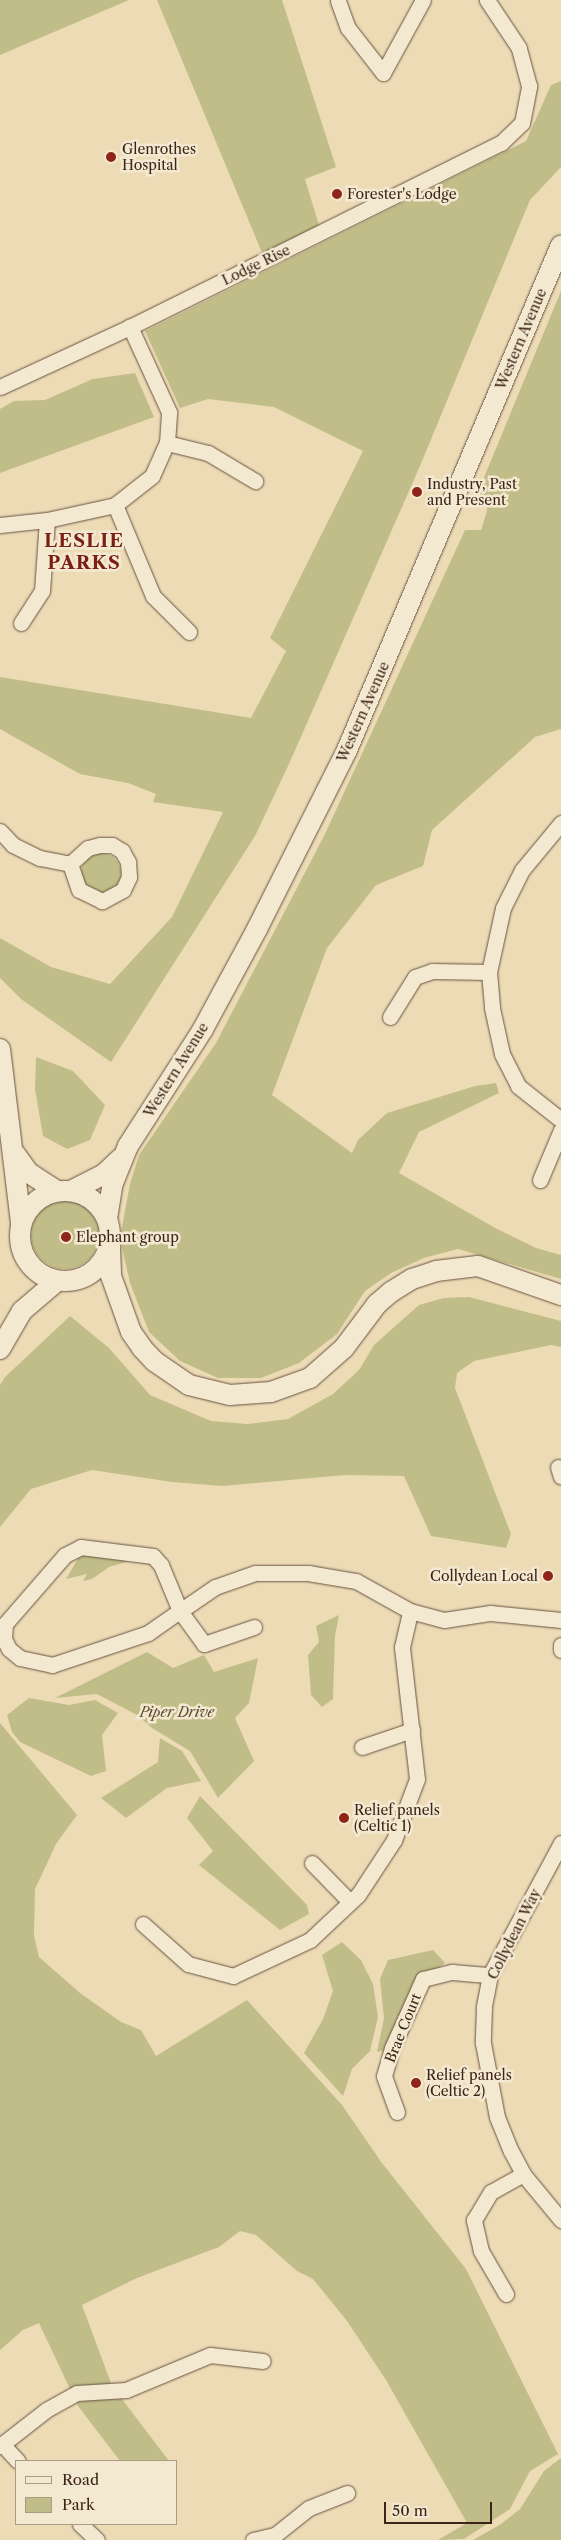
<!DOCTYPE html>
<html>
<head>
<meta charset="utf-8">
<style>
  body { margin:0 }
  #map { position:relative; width:561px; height:2540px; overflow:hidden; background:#eddbb6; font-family:"Libre Caslon Text",serif }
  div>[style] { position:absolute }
  .green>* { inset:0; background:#c0bd88 }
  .round { border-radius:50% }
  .roads { filter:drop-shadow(0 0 1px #695240) drop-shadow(0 0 1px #695240) }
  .street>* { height:15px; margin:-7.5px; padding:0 7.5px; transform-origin:7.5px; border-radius:7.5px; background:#f3e8d0 }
  .secondary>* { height:20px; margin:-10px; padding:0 10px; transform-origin:10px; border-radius:10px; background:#f3e8d0 }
  .secondary>.ring { margin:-10px; padding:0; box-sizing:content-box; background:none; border:20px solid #f3e8d0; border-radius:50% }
  .dots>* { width:14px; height:14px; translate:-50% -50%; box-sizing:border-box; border:2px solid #f3e8d0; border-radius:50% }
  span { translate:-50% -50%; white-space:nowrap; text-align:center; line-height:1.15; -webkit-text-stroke:5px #f3e8d0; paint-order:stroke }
  .poi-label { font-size:14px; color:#3d2418 }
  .left { translate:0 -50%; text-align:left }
  .right { translate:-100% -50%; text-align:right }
  .street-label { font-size:14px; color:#3d2418 }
  .park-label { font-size:14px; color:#5e4a34; font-style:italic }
  .district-label { font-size:19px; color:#7a1f14; font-weight:700; letter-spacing:1px }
  .legend { position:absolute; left:15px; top:2460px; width:162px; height:65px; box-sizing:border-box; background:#f3e8d0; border:1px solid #aa9a86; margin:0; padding:6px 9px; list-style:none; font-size:15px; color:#3d2418 }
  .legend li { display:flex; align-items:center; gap:10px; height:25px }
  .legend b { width:25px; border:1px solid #aa9a86 }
  .scale { position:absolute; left:384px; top:2502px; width:108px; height:22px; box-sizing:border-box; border:2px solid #3d2418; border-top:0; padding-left:6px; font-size:15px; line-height:18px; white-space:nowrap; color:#3d2418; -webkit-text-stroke:4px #f3e8d0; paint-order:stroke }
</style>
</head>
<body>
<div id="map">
  <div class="green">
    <i style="clip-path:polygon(0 0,129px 0,0 55px)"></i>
    <i style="clip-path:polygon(157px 0,282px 0,336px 167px,305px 179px,321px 232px,265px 260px)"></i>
    <i style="clip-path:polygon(561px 81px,561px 167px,530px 200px,420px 466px,289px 764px,255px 836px,111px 1062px,21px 999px,0 978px,0 938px,51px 967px,110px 984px,172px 917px,223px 812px,153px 802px,156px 794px,128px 783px,80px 774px,0 729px,0 677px,251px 718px,286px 651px,270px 638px,363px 451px,274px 407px,208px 399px,180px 408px,145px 331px,526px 141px,551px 85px)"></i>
    <i style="clip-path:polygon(561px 291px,561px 729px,535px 737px,432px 830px,423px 866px,376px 885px,327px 948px,272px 1095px,352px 1153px,358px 1140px,387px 1113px,475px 1086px,496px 1083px,499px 1093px,419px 1132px,399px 1173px,497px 1229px,536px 1248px,561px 1255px,561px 1279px,458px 1249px,424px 1258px,391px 1273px,365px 1291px,337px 1334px,299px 1363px,261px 1378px,218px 1378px,180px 1361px,149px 1332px,130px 1283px,120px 1238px,130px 1184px,139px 1155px,216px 1043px,324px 836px,465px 530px,481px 530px,487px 511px,486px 498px,478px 492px)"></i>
    <i style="clip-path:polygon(135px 373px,154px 417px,0 473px,0 409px,14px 401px,45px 400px,93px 379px)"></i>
    <i class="round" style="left:81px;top:853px;width:40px;height:40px"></i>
    <i style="clip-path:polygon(36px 1057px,73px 1071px,105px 1105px,90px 1140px,67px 1149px,43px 1136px,35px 1089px)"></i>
    <i class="round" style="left:31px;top:1201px;width:68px;height:68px"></i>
    <i style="clip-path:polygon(469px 1297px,561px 1321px,561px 1347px,551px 1345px,474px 1361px,457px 1373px,455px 1388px,511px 1534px,506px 1548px,431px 1536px,404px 1476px,345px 1475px,222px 1486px,172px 1482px,92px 1470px,31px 1489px,0 1527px,0 1385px,5px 1377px,70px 1316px,109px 1348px,150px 1395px,211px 1421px,247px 1424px,288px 1419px,333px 1394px,359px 1370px,374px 1345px,419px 1305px,444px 1298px)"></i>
    <i style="clip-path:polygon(89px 1552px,133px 1560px,109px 1567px,92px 1579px,83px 1581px,87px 1574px,66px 1579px,80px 1555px)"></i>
    <i style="clip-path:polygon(339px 1615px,335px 1636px,333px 1699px,322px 1707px,311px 1695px,308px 1655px,319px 1642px,316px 1626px)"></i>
    <i style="clip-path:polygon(147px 1652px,173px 1668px,204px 1655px,214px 1672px,258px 1658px,249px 1703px,235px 1718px,254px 1761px,218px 1798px,190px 1751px,152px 1728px,137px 1715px,97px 1694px,55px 1698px)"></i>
    <i style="clip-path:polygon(29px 1698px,69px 1705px,95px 1700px,118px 1713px,102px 1735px,106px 1771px,91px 1776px,20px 1742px,12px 1732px,7px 1715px)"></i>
    <i style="clip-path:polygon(0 1723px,77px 1815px,56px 1844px,35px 1889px,34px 1936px,39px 1957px,80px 1993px,121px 2022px,141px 2030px,156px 2056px,247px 2000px,342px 2105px,382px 2163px,466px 2269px,558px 2454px,530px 2471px,510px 2509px,464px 2539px,438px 2540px,467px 2523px,386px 2380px,347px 2321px,313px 2279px,297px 2271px,256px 2235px,240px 2231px,219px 2247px,137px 2278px,82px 2305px,112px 2386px,169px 2461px,120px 2461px,78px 2406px,39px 2323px,23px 2330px,0 2350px)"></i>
    <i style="clip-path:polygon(160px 1738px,182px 1751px,201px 1781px,167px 1788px,126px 1818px,101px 1798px,158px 1762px)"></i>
    <i style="clip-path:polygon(200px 1796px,307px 1905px,309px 1914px,280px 1930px,199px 1865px,213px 1851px,187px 1818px)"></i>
    <i style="clip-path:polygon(342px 1942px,361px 1960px,373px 1984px,378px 2017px,370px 2051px,352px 2069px,343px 2096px,304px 2053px,323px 2019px,333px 1991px,322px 1955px)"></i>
    <i style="clip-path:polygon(433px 1950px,445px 1963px,423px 1979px,392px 2048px,377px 2052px,384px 2018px,380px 1979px,388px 1960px)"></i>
    <i style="clip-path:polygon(561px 2458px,561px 2540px,473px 2540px,501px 2524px,520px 2509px,544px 2471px)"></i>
  </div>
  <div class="roads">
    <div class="street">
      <i style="left:338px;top:1px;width:29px;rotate:70deg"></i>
      <i style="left:348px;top:28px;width:57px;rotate:52.1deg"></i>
      <i style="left:383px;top:73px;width:83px;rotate:-61.3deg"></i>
      <i style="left:0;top:387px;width:143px;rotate:-24.8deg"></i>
      <i style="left:130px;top:327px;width:414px;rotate:-26.4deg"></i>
      <i style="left:501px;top:143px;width:29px;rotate:-44deg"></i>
      <i style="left:522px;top:123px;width:38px;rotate:-79deg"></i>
      <i style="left:529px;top:86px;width:39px;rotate:-105deg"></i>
      <i style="left:519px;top:48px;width:58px;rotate:-123.7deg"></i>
      <i style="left:167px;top:443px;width:42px;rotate:13.7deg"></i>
      <i style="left:208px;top:453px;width:55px;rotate:30.8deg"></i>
      <i style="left:115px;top:505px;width:99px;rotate:67.3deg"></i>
      <i style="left:153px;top:596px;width:51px;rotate:45deg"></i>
      <i style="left:0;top:525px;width:47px;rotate:-6.1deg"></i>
      <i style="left:47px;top:520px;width:70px;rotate:-12.4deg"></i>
      <i style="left:115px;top:505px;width:47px;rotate:-38.1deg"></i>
      <i style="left:152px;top:476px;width:36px;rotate:-66deg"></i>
      <i style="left:167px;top:443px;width:31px;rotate:-86deg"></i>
      <i style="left:169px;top:412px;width:94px;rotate:-114.6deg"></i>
      <i style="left:21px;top:623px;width:38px;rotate:-57deg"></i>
      <i style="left:42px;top:591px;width:71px;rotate:-86deg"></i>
      <i style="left:561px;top:823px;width:61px;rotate:129.7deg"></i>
      <i style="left:522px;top:870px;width:42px;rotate:116.6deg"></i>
      <i style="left:503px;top:908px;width:66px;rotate:102.3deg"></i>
      <i style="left:489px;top:972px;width:36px;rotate:85deg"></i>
      <i style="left:492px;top:1008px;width:47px;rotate:77.7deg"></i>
      <i style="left:502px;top:1054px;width:36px;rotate:63deg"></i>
      <i style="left:518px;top:1086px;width:55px;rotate:38.3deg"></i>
      <i style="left:0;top:831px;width:19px;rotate:47deg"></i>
      <i style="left:13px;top:845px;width:30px;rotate:26deg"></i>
      <i style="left:40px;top:858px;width:31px;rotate:11deg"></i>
      <i style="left:100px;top:845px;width:12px"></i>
      <i style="left:112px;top:845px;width:12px;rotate:31deg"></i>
      <i style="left:122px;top:851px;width:13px;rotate:61deg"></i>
      <i style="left:128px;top:862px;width:15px;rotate:86deg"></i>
      <i style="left:129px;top:877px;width:14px;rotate:115deg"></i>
      <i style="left:123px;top:890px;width:24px;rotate:152deg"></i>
      <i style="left:102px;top:901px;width:25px;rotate:-154deg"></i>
      <i style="left:79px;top:890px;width:28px;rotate:-109deg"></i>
      <i style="left:70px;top:864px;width:24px;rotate:-42deg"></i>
      <i style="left:88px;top:848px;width:12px;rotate:-14deg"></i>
      <i style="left:390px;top:1017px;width:47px;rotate:-58deg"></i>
      <i style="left:415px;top:977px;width:18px;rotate:-19deg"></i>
      <i style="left:432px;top:971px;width:57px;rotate:1deg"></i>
      <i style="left:540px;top:1180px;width:54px;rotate:-67.2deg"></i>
      <i style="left:558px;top:1467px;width:10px;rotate:73deg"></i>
      <i style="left:254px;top:1627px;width:53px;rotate:161.2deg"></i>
      <i style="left:204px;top:1644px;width:41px;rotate:-126deg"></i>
      <i style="left:180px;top:1611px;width:50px;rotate:-112.4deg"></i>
      <i style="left:161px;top:1565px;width:12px;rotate:-132deg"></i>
      <i style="left:153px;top:1556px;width:73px;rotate:-172.9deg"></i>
      <i style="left:81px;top:1547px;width:18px;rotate:153deg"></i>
      <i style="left:65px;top:1555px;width:91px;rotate:131deg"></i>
      <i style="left:5px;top:1624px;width:15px;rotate:94deg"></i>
      <i style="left:4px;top:1639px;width:11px;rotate:63deg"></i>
      <i style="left:9px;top:1649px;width:14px;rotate:39deg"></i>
      <i style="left:20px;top:1658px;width:33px;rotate:12deg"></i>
      <i style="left:52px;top:1665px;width:101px;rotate:-18.4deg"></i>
      <i style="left:148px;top:1633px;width:39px;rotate:-35deg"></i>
      <i style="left:180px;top:1611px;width:42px;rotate:-34.4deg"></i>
      <i style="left:215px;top:1587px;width:42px;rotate:-19.3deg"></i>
      <i style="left:255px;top:1573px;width:53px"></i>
      <i style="left:308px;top:1573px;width:49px;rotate:9.5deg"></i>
      <i style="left:356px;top:1581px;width:62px;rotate:29.1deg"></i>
      <i style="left:410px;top:1611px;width:35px;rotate:15deg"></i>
      <i style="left:444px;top:1620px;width:47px;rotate:-8.7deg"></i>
      <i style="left:490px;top:1613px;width:71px;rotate:5.6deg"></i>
      <i style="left:561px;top:1645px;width:5px;rotate:90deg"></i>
      <i style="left:362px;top:1747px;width:53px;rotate:-18.8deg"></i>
      <i style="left:561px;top:1843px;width:150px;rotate:118.3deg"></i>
      <i style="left:490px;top:1975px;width:33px;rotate:101deg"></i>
      <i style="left:484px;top:2007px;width:36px;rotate:92deg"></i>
      <i style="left:483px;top:2043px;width:75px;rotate:79.3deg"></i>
      <i style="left:497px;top:2117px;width:37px;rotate:68deg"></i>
      <i style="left:511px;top:2151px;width:26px;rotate:62deg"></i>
      <i style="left:523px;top:2174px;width:60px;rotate:50.4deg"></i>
      <i style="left:312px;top:1863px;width:54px;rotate:45.7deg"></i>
      <i style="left:143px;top:1924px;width:60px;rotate:41.6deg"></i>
      <i style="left:188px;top:1964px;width:47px;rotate:14.9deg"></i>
      <i style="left:233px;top:1976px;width:85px;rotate:-25.1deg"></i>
      <i style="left:310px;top:1940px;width:66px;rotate:-43.2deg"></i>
      <i style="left:358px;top:1895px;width:66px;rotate:-56.8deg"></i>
      <i style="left:394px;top:1840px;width:65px;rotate:-69.3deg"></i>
      <i style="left:417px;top:1779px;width:133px;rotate:-96.5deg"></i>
      <i style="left:402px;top:1647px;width:37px;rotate:-77deg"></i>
      <i style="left:397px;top:2112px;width:38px;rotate:-110deg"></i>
      <i style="left:384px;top:2076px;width:29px;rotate:-74deg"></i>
      <i style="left:392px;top:2048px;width:76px;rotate:-65.8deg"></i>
      <i style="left:423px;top:1979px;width:30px;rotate:-14deg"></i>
      <i style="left:452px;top:1972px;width:38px;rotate:5deg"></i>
      <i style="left:506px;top:2294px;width:50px;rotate:-120.2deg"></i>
      <i style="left:481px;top:2251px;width:32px;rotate:-103deg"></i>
      <i style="left:474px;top:2220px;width:33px;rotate:-59deg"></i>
      <i style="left:491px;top:2192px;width:37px;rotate:-29deg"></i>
      <i style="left:2px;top:2444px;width:23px;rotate:47deg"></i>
      <i style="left:0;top:2446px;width:58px;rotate:-38deg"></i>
      <i style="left:46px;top:2410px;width:35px;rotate:-29deg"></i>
      <i style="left:77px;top:2393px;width:49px;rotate:-3.5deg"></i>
      <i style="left:126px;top:2390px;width:91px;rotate:-22.6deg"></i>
      <i style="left:210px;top:2355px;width:53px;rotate:6.5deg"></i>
      <i style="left:80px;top:2524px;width:23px;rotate:43deg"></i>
      <i style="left:253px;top:2540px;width:23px;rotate:-13deg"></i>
      <i style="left:275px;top:2535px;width:43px;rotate:-38.5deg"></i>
      <i style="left:309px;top:2508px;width:41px;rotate:-21.5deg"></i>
    </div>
    <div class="secondary">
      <i style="left:0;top:1049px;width:175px;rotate:83.1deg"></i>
      <i style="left:15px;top:1154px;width:24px;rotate:54deg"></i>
      <i style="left:29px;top:1173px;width:33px;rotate:33deg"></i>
      <i class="ring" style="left:20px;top:1191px;width:70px;height:70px"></i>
      <i style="left:71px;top:1191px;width:37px;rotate:-27deg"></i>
      <i style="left:104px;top:1174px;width:23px;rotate:-43deg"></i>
      <i style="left:107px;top:1219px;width:36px;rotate:-81deg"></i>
      <i style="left:113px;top:1183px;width:40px;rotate:-68deg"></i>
      <i style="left:128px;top:1146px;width:139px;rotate:-57.3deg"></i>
      <i style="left:203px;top:1029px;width:114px;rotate:-61.6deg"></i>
      <i style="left:257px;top:929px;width:200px;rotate:-63.3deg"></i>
      <i style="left:347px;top:750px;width:548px;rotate:-67.03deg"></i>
      <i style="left:110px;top:1245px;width:31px;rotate:88deg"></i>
      <i style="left:111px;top:1276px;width:59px;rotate:70.3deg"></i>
      <i style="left:131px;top:1332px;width:19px;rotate:55deg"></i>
      <i style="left:142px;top:1348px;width:18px;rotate:47deg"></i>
      <i style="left:154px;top:1361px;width:42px;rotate:34.4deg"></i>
      <i style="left:189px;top:1385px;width:42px;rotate:13.7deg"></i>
      <i style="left:230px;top:1395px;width:41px;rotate:-4.2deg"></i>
      <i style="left:271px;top:1392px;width:41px;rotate:-19.7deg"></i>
      <i style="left:310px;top:1378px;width:45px;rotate:-41.4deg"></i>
      <i style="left:344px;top:1348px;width:55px;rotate:-53.1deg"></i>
      <i style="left:377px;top:1304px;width:18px;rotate:-41deg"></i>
      <i style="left:391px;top:1292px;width:25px;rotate:-32deg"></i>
      <i style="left:412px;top:1279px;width:25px;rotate:-18deg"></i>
      <i style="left:436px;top:1271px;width:42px;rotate:-6.8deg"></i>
      <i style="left:478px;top:1266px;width:88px;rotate:19.3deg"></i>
      <i style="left:0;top:1349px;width:44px;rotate:-59.9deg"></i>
      <i style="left:22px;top:1311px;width:46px;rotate:-40.6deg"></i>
    </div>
  </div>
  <div class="dots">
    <i style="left:111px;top:157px;background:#8f2418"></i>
    <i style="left:337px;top:194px;background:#8f2418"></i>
    <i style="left:417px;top:492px;background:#8f2418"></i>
    <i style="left:66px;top:1237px;background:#8f2418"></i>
    <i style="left:548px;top:1576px;background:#8f2418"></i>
    <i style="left:344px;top:1818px;background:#8f2418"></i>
    <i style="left:416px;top:2083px;background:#8f2418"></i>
  </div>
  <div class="poi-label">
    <span class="left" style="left:122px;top:157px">Glenrothes<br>Hospital</span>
    <span class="left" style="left:347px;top:194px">Forester's Lodge</span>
    <span class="left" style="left:427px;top:492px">Industry, Past<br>and Present</span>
    <span class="left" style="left:76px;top:1237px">Elephant group</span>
    <span class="right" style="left:538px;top:1576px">Collydean Local</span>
    <span class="left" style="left:354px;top:1818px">Relief panels<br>(Celtic 1)</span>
    <span class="left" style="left:426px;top:2083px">Relief panels<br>(Celtic 2)</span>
  </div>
  <div class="street-label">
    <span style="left:256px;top:265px;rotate:-26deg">Lodge Rise</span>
    <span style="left:521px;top:339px;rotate:-67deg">Western Avenue</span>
    <span style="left:363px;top:712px;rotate:-66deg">Western Avenue</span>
    <span style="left:176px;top:1070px;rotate:-58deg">Western Avenue</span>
    <span style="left:514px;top:1934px;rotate:-63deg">Collydean Way</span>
    <span style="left:403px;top:2028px;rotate:-68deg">Brae Court</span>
  </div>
  <div class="park-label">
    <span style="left:177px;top:1712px">Piper Drive</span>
  </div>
  <div class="district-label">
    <span style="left:84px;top:552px">LESLIE<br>PARKS</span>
  </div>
  <ul class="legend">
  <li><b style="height:6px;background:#f3e8d0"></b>Road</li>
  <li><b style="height:14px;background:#c0bd88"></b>Park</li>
  </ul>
  <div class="scale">50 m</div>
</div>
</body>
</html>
